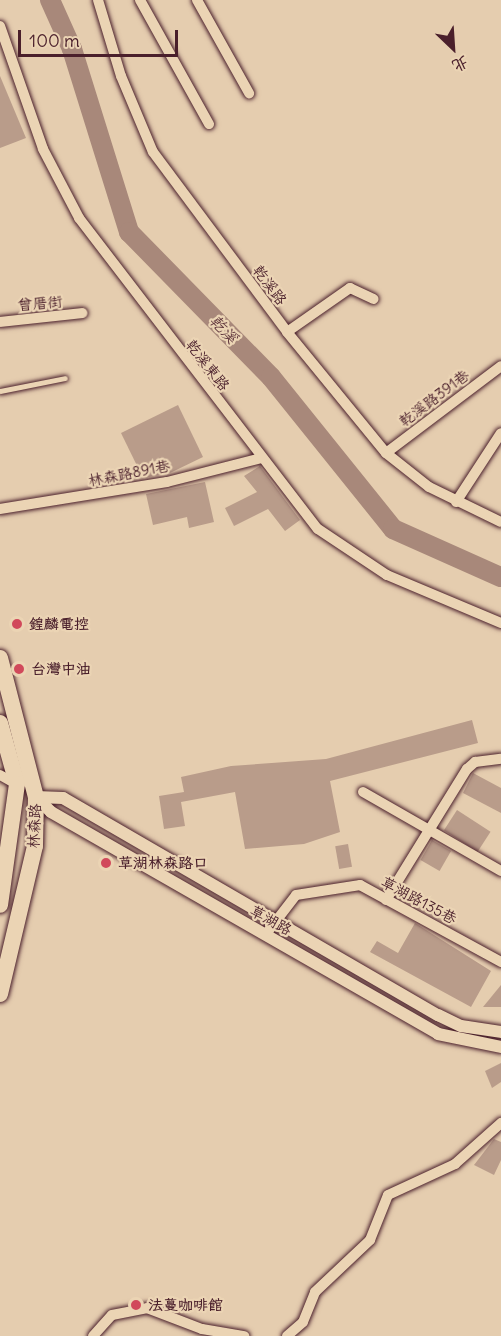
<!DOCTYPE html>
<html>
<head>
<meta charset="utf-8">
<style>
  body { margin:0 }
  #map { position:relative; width:501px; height:1336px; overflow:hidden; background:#e5cdaf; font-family:Delius,"LXGW WenKai TC",sans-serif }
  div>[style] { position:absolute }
  .river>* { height:20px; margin:-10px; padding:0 10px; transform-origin:10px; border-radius:10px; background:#a8887a }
  .building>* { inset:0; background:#b99c8a; transform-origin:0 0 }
  .roads { filter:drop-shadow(0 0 2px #4a1f2b) drop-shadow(0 0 2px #4a1f2b) }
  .service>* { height:5px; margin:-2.5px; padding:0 2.5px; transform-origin:2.5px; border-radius:2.5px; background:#ebd4b4 }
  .minor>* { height:10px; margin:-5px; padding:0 5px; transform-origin:5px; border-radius:5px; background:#ebd4b4 }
  .tertiary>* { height:12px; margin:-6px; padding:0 6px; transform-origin:6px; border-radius:6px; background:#ebd4b4 }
  .primary>* { height:16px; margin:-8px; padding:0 8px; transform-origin:8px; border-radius:8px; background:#ebd4b4 }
  .dots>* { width:16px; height:16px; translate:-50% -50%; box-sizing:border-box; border:3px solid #ebd4b4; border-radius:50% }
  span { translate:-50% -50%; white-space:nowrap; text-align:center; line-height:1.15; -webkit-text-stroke:4.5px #ebd4b4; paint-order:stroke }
  .street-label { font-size:15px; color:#4a1f2b }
  .poi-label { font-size:15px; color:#4a1f2b; font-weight:700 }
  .left { translate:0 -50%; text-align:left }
  .water-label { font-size:16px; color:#62393f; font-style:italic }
  .north { position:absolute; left:423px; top:18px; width:60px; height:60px; -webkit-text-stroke:4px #ebd4b4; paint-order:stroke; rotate:155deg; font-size:16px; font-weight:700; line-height:24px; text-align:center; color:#4a1f2b }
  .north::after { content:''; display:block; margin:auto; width:21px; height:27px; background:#4a1f2b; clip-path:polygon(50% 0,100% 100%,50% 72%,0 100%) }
  .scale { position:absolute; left:18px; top:30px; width:160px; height:27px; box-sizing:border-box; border:3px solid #4a1f2b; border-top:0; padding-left:8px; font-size:18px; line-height:21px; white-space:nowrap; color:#4a1f2b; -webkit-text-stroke:4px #ebd4b4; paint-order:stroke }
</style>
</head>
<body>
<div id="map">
  <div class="river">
    <i style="left:50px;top:0;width:54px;rotate:65.8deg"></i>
    <i style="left:72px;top:49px;width:192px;rotate:72.7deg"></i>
    <i style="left:129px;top:232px;width:203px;rotate:45.6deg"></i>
    <i style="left:271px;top:377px;width:195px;rotate:51.2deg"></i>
    <i style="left:393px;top:529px;width:118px;rotate:24deg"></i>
  </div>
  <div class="building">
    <i style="clip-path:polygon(0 76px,26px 138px,0 148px)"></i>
    <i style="clip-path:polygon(178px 405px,203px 457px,170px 473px,143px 478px,121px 433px)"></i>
    <i style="clip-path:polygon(260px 466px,300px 520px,285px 531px,268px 509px,234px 526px,225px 508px,257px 492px,244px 476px)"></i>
    <i style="clip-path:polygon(205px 482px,214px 522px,189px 528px,187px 517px,153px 525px,146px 494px)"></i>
    <i style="clip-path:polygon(472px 720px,478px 743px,330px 781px,340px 832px,304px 844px,245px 849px,235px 792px,181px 802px,185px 826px,164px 829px,159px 796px,184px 792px,181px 777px,231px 766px,326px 759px)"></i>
    <i style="clip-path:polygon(473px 773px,501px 788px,501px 813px,463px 793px)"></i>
    <i style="left:457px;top:810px;width:40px;height:24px;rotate:33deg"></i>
    <i style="left:432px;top:840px;width:22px;height:23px;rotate:30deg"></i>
    <i style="left:348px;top:844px;width:23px;height:13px;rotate:80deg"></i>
    <i style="clip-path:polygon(415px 923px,491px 971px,471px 1007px,370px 952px,377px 941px,398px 953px)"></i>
    <i style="clip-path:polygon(501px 985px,501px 1007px,483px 1007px)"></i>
    <i style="clip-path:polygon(501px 1063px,501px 1082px,492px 1088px,485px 1071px)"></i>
    <i style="clip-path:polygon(494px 1139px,501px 1142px,501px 1160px,494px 1175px,474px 1165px)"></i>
  </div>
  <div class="roads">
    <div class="service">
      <i style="left:0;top:391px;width:66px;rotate:-11.3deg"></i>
    </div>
    <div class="minor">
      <i style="left:98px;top:0;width:79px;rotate:73.2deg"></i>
      <i style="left:121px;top:76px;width:82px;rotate:67.2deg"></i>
      <i style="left:153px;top:152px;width:224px;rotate:53.3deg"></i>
      <i style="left:287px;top:332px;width:156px;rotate:50.7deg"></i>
      <i style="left:386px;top:453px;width:55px;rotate:38.3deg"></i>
      <i style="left:429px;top:487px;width:80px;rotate:25.9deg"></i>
      <i style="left:140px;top:0;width:142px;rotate:60.9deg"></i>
      <i style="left:197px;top:0;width:107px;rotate:60.8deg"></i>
      <i style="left:0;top:26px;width:130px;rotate:70.7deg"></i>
      <i style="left:43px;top:149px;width:78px;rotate:62.4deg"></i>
      <i style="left:79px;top:218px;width:392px;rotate:52.5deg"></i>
      <i style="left:318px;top:529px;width:83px;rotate:33.7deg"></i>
      <i style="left:387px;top:575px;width:124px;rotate:22.8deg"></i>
      <i style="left:0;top:322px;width:83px;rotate:-6.2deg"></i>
      <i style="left:287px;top:332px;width:77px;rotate:-34.9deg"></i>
      <i style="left:350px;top:288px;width:26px;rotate:25deg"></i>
      <i style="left:386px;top:453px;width:144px;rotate:-37.1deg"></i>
      <i style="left:456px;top:502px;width:82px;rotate:-56.9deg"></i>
      <i style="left:0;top:509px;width:169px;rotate:-9.2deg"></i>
      <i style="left:167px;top:482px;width:98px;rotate:-14.2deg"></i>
      <i style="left:0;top:775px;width:21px;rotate:29deg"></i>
      <i style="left:363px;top:792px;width:159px;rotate:29.8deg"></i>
      <i style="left:386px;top:900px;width:154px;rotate:-58.3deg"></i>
      <i style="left:467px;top:769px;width:11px;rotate:-41deg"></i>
      <i style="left:475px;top:762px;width:26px;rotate:-7deg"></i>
      <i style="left:266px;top:934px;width:49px;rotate:-52.4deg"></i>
      <i style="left:296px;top:895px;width:65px;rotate:-8.9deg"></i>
      <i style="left:360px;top:885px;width:161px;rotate:28.6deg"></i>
      <i style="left:93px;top:1336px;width:28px;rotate:-48deg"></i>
      <i style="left:112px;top:1315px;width:36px;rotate:-11deg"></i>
      <i style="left:147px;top:1308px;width:59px;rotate:20.9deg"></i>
      <i style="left:202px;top:1329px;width:43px;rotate:9.5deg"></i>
      <i style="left:287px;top:1336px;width:21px;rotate:-41deg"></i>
      <i style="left:303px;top:1322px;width:32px;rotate:-68deg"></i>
      <i style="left:315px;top:1292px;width:76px;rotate:-43.4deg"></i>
      <i style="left:370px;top:1240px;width:48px;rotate:-68.2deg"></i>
      <i style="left:388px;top:1195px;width:74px;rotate:-24.8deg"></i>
      <i style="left:455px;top:1164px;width:62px;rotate:-41.7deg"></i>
    </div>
    <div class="tertiary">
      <i style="left:36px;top:797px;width:21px;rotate:45deg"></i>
      <i style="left:51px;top:812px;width:446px;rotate:29.8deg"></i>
      <i style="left:438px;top:1034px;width:64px;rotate:11.7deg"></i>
      <i style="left:36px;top:797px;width:27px;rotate:2deg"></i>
      <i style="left:63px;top:798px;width:433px;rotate:30.1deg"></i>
      <i style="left:438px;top:1015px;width:25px;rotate:26deg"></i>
      <i style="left:461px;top:1026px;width:40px;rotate:8.5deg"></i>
    </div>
    <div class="primary">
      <i style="left:0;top:658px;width:144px;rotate:75.5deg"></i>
      <i style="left:36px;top:797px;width:49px;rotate:91.2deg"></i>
      <i style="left:35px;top:846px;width:152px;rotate:103.3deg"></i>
      <i style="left:0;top:723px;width:63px;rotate:74.4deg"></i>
      <i style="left:17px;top:784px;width:122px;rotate:98deg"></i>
    </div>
  </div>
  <div class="dots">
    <i style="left:17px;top:624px;background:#d1495b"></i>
    <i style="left:19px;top:669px;background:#d1495b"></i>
    <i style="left:106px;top:863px;background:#d1495b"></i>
    <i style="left:136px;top:1305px;background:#d1495b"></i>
  </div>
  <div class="street-label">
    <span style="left:270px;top:285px;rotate:53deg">乾溪路</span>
    <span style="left:40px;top:303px;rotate:-5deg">曾厝街</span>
    <span style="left:208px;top:365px;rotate:52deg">乾溪東路</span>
    <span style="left:434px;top:398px;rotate:-37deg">乾溪路391巷</span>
    <span style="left:129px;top:473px;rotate:-11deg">林森路891巷</span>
    <span style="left:34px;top:826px;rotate:-87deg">林森路</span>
    <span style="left:419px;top:900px;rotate:28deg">草湖路135巷</span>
    <span style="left:271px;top:920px;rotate:29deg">草湖路</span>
  </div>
  <div class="poi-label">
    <span class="left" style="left:29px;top:624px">鍠麟電控</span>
    <span class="left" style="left:31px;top:669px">台灣中油</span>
    <span class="left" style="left:118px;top:863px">草湖林森路口</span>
    <span class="left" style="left:148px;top:1305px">法蔓咖啡館</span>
  </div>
  <div class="water-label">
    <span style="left:224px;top:329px;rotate:46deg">乾溪</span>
  </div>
  <div class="north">北</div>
  <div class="scale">100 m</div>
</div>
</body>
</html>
